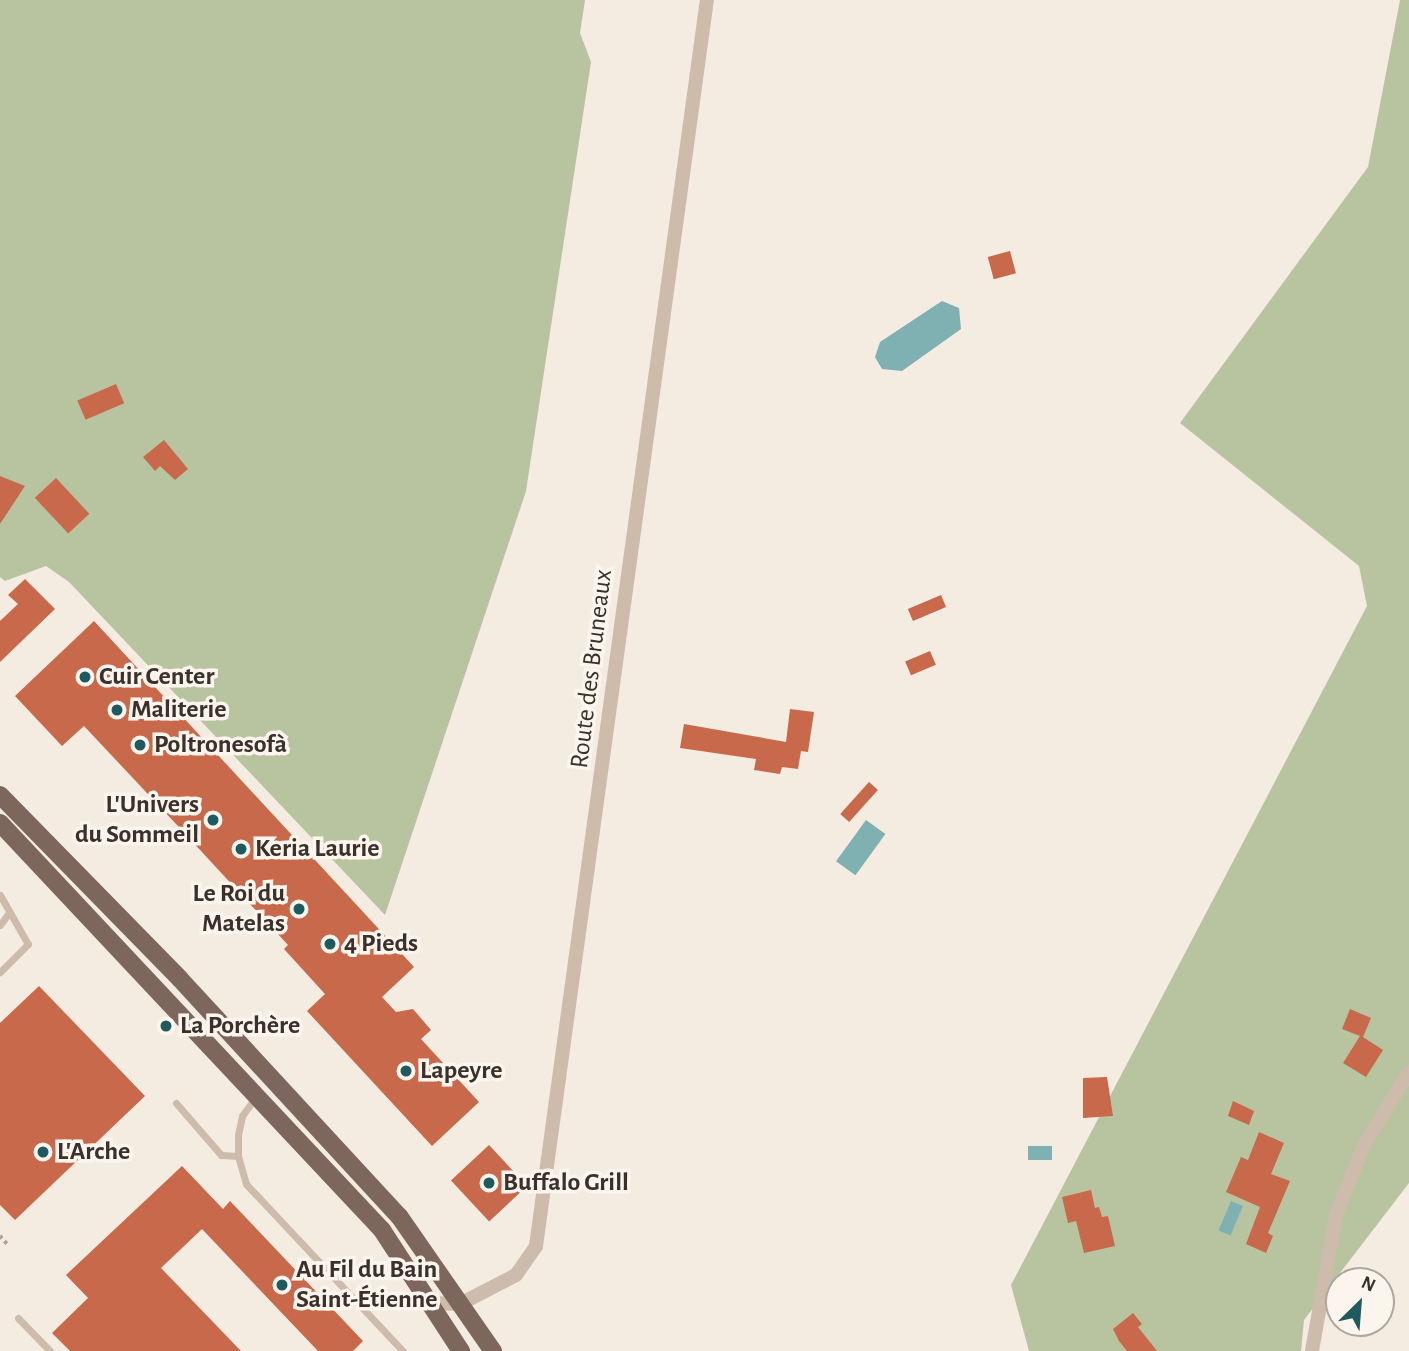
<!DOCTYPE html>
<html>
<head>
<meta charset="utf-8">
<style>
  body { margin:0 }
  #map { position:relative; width:1409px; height:1351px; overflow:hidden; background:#f4ebe1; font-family:"Alegreya Sans",sans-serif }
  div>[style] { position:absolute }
  .green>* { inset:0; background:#b8c4a0 }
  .water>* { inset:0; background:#7fb0b2; transform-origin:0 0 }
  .building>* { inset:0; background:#c8694b; transform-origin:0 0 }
  .path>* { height:3.5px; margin-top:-1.75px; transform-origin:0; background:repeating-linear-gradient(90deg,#b9a596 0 3.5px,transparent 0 7px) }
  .lane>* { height:7px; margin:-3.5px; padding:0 3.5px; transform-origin:3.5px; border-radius:3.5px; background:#cdbbac }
  .street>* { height:14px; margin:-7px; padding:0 7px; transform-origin:7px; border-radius:7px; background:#cdbbac }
  .primary>* { height:18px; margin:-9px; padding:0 9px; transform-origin:9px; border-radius:9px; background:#7d675c }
  .dots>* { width:19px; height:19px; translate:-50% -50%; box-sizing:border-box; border:4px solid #fbf5ee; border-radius:50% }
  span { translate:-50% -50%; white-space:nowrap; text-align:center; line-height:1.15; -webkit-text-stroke:7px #fbf5ee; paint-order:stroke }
  .street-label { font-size:26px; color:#3b302b }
  .poi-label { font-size:26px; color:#3b302b; font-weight:700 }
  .left { translate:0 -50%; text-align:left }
  .right { translate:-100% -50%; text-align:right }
  .north { position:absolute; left:1325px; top:1267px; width:70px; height:70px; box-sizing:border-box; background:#fbf5ee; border:2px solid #aea6a0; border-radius:50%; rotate:25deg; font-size:19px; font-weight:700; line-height:28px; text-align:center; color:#3b302b }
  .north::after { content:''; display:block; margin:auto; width:24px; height:32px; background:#1f5a5e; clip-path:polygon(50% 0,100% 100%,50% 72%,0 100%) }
</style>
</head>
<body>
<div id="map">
  <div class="green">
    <i style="clip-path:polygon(0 0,585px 0,580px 33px,591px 62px,526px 491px,385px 915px,69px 582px,46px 566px,5px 581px,0 577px)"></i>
    <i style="clip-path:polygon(1400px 0,1409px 0,1409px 1183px,1304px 1320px,1301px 1351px,1029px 1351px,1011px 1285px,1367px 606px,1359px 566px,1180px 423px,1368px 167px)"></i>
  </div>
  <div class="water">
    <i style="clip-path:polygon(942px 301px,959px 308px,961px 329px,902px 371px,882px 369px,875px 357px,880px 342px)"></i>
    <i style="left:866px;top:820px;width:24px;height:51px;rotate:36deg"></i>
    <i style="left:1028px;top:1146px;width:24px;height:14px"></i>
    <i style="left:1231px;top:1201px;width:13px;height:32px;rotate:23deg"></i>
  </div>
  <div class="building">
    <i style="left:1010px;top:251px;width:23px;height:23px;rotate:75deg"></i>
    <i style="left:116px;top:384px;width:21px;height:42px;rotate:67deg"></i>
    <i style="clip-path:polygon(164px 440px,188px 469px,175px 480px,160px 466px,155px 471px,143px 457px)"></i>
    <i style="clip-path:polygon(0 476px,25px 486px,0 524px)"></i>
    <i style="left:56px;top:478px;width:49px;height:29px;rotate:47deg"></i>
    <i style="clip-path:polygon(25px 579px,55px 609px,0 662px,0 621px,18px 604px,8px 595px)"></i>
    <i style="left:941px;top:595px;width:13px;height:36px;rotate:67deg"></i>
    <i style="clip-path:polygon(94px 621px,414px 967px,382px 997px,396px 1012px,413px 1009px,431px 1030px,421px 1039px,479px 1102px,432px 1146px,307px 1011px,325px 994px,284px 949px,288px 945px,177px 825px,84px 726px,62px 746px,15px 696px)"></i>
    <i style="left:930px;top:651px;width:15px;height:27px;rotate:67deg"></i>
    <i style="clip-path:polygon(790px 709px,814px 712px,808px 752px,801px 751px,798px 769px,782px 767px,780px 774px,754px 770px,756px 759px,680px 748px,684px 724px,786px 742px)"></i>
    <i style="left:869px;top:782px;width:12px;height:43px;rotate:42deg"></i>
    <i style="clip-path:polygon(39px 986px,145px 1096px,15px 1220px,0 1205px,0 1023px)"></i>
    <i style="clip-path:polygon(1350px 1009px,1371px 1018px,1363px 1037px,1383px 1050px,1366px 1077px,1343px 1063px,1360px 1036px,1342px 1029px)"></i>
    <i style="clip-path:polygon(1107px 1077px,1113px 1116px,1083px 1118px,1083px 1078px)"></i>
    <i style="clip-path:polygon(1233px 1101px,1254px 1111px,1249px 1125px,1228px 1116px)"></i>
    <i style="clip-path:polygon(1259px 1132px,1284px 1143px,1271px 1174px,1290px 1181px,1268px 1233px,1273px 1236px,1266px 1253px,1246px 1244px,1260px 1207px,1226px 1192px,1241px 1157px,1248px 1160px)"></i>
    <i style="left:489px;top:1145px;width:56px;height:52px;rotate:47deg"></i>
    <i style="clip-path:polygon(182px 1166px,223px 1209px,230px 1201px,363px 1341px,353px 1351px,318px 1351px,202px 1229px,161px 1268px,241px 1351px,70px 1351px,52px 1333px,88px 1298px,66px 1275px)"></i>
    <i style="clip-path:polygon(1091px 1190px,1095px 1208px,1099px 1207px,1102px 1217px,1108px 1216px,1115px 1246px,1084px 1253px,1076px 1221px,1068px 1223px,1062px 1197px)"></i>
    <i style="clip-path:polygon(1133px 1313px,1142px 1324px,1138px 1327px,1157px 1351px,1127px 1351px,1119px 1341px,1113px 1329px)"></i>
  </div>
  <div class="path">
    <i style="left:0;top:1236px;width:13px;rotate:48deg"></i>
  </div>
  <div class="lane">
    <i style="left:0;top:895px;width:56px;rotate:60.3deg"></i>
    <i style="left:28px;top:944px;width:40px;rotate:135deg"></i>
    <i style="left:0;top:925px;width:14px;rotate:-54deg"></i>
    <i style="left:255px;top:1098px;width:22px;rotate:126deg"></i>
    <i style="left:242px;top:1116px;width:19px;rotate:102deg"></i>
    <i style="left:238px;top:1135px;width:21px;rotate:90deg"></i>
    <i style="left:238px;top:1156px;width:29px;rotate:74deg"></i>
    <i style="left:246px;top:1184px;width:229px;rotate:46.8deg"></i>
    <i style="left:176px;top:1103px;width:69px;rotate:49.1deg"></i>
    <i style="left:221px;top:1155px;width:17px;rotate:3deg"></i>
    <i style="left:18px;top:1318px;width:46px;rotate:45.9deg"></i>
  </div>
  <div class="street">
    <i style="left:433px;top:1303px;width:27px;rotate:2deg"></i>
    <i style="left:460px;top:1304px;width:63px;rotate:-27.4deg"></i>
    <i style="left:516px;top:1275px;width:35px;rotate:-55deg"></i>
    <i style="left:536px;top:1246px;width:1258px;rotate:-82.19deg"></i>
    <i style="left:1312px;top:1351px;width:138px;rotate:-80deg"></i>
    <i style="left:1336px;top:1215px;width:75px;rotate:-68.2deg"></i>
    <i style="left:1364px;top:1145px;width:86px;rotate:-58.3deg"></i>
  </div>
  <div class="primary">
    <i style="left:0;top:795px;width:257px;rotate:45.6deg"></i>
    <i style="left:180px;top:979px;width:323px;rotate:47.3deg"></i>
    <i style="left:399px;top:1216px;width:165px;rotate:55.2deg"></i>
    <i style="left:0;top:823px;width:558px;rotate:46.81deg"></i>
    <i style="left:382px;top:1230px;width:145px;rotate:56.9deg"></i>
  </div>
  <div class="dots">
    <i style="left:85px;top:677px;background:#1f5a5e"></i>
    <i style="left:117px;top:710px;background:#1f5a5e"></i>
    <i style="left:140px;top:745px;background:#1f5a5e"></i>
    <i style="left:213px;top:820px;background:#1f5a5e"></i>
    <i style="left:241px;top:849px;background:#1f5a5e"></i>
    <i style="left:299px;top:909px;background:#1f5a5e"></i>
    <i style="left:330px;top:944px;background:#1f5a5e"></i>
    <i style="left:166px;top:1026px;background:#1f5a5e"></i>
    <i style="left:406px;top:1071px;background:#1f5a5e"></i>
    <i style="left:43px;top:1152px;background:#1f5a5e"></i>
    <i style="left:489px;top:1183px;background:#1f5a5e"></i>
    <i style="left:282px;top:1285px;background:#1f5a5e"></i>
  </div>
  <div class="street-label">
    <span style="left:592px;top:669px;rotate:-83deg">Route des Bruneaux</span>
  </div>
  <div class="poi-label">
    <span class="left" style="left:99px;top:677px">Cuir Center</span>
    <span class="left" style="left:131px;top:710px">Maliterie</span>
    <span class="left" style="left:154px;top:745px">Poltronesofà</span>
    <span class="right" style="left:199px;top:820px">L'Univers<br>du Sommeil</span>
    <span class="left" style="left:255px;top:849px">Keria Laurie</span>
    <span class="right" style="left:285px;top:909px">Le Roi du<br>Matelas</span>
    <span class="left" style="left:344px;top:944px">4 Pieds</span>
    <span class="left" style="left:180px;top:1026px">La Porchère</span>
    <span class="left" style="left:420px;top:1071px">Lapeyre</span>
    <span class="left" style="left:57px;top:1152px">L'Arche</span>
    <span class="left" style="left:503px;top:1183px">Buffalo Grill</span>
    <span class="left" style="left:296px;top:1285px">Au Fil du Bain<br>Saint-Étienne</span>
  </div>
  <div class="north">N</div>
</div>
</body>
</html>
